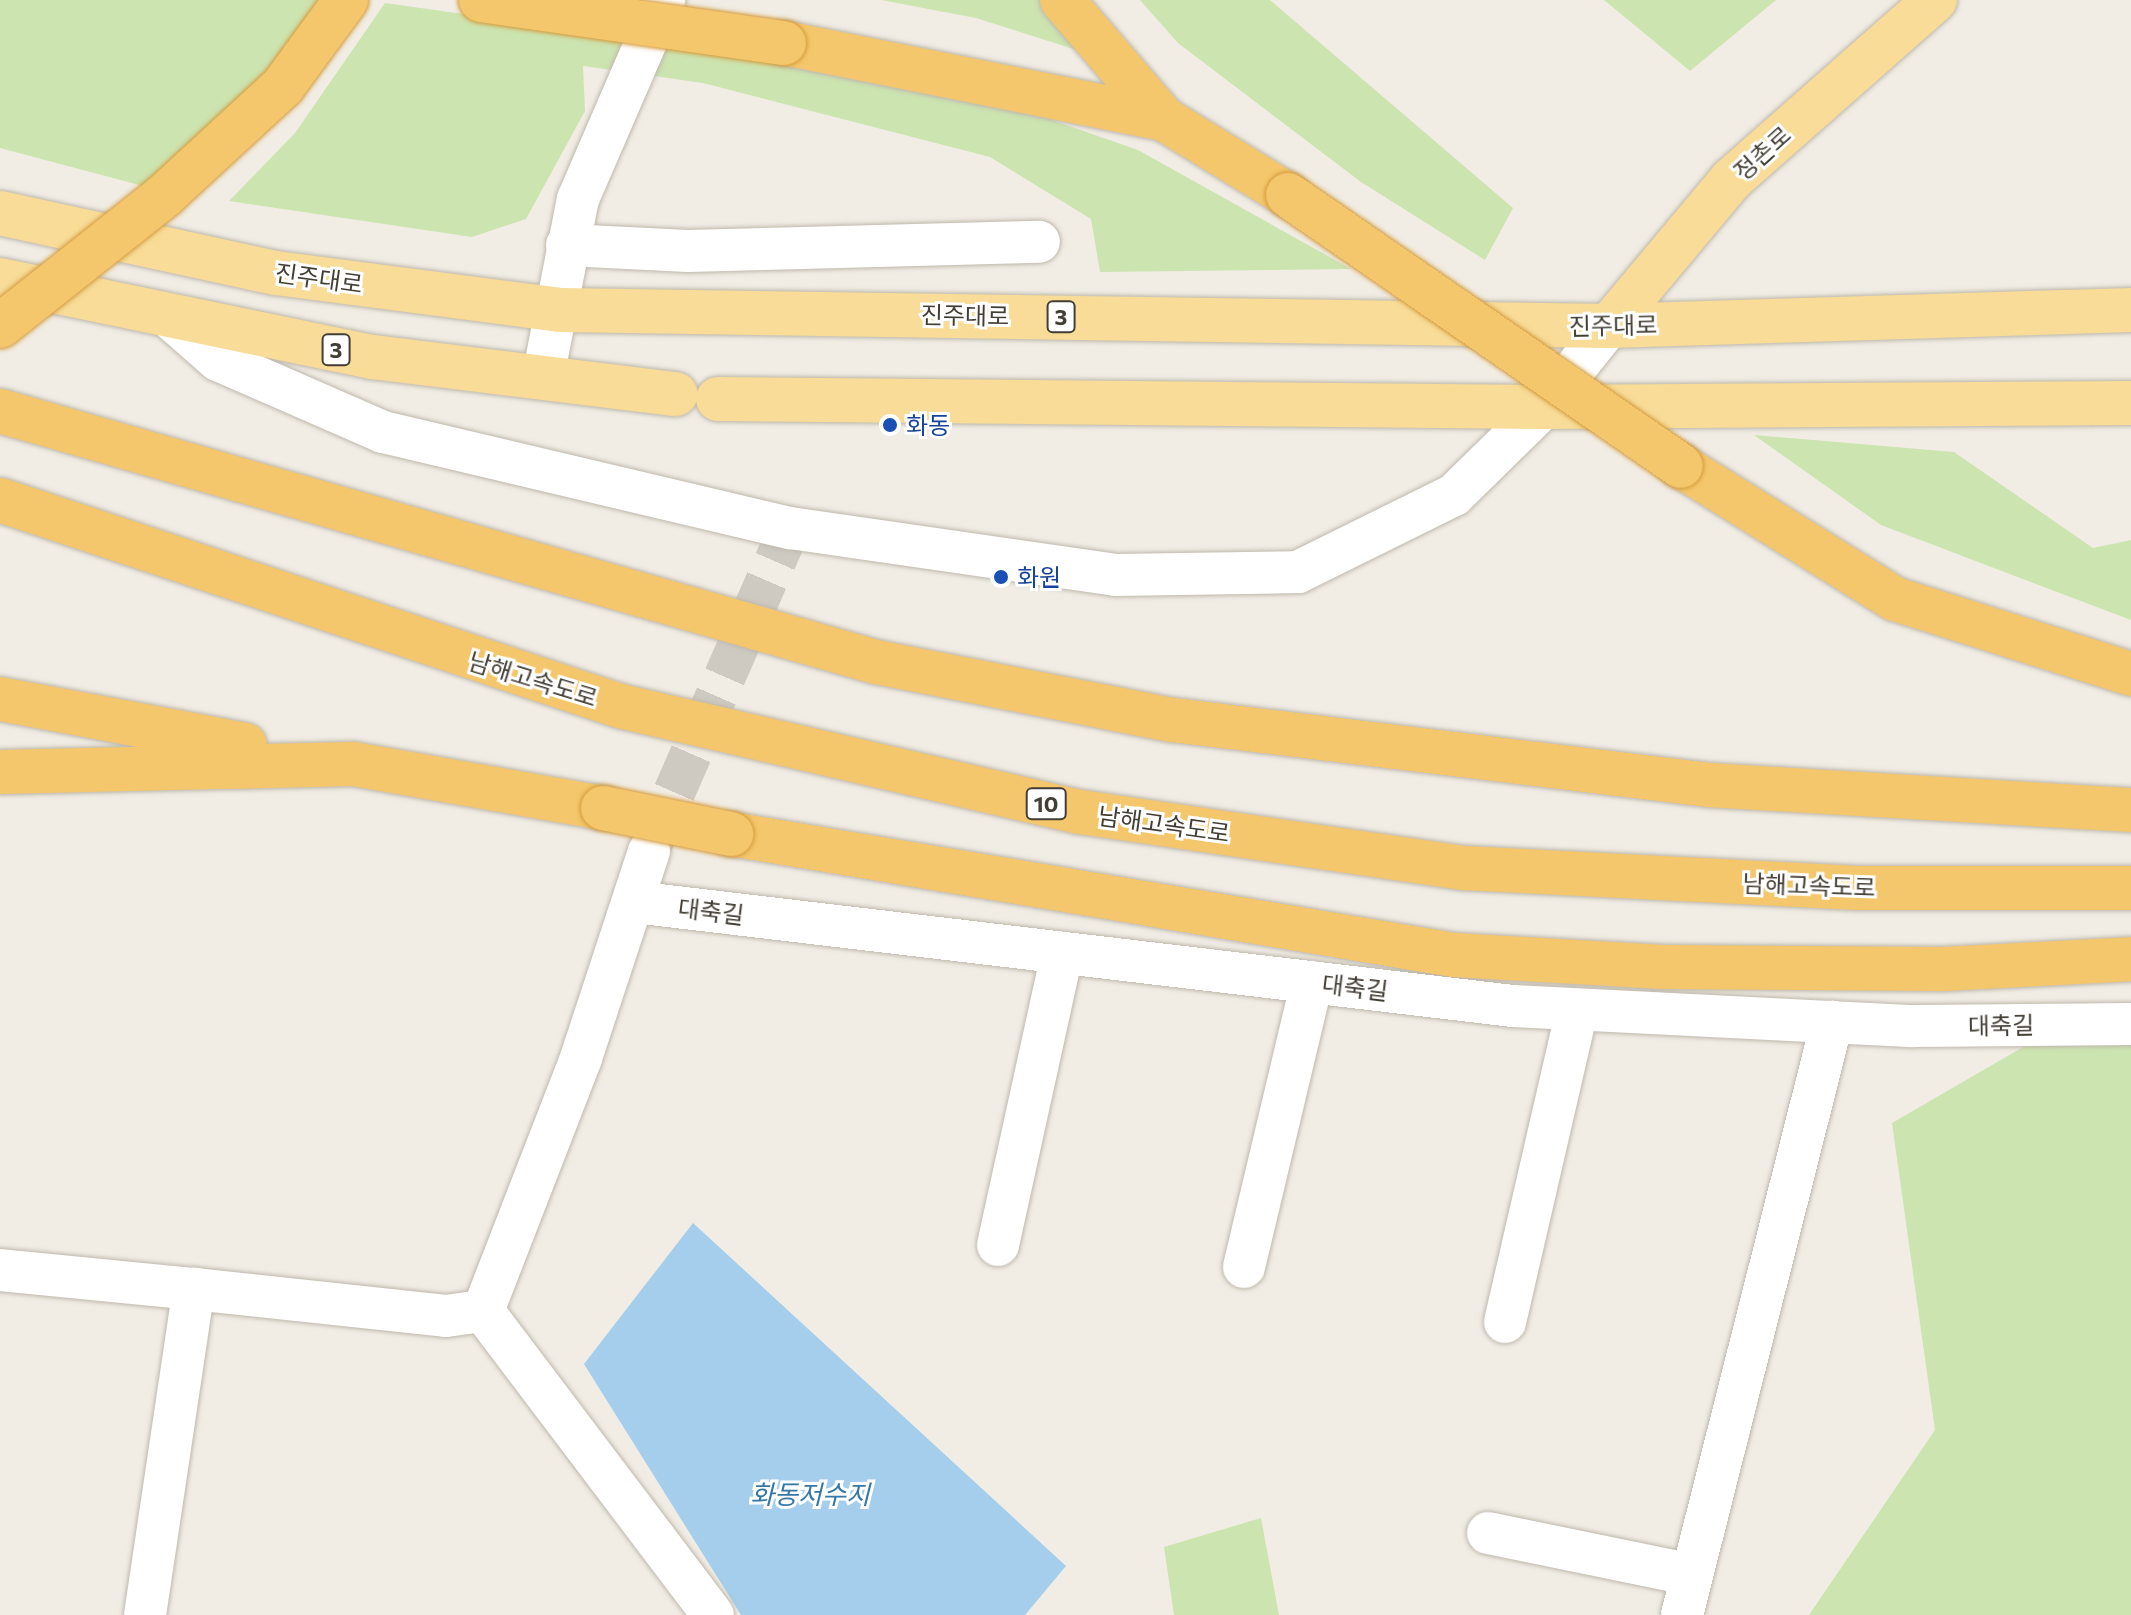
<!DOCTYPE html>
<html>
<head>
<meta charset="utf-8">
<style>
  body { margin:0 }
  #map { position:relative; width:2131px; height:1615px; overflow:hidden; background:#f1ede5; font-family:Commissioner,"Noto Sans KR",sans-serif }
  div>[style] { position:absolute }
  .green>* { inset:0; background:#cce4b0 }
  .water>* { inset:0; background:#a4ceeb }
  .minor-tunnel>* { height:42px; margin-top:-21px; transform-origin:0; background:repeating-linear-gradient(90deg,#cecac2 0 42px,transparent 0 63px) }
  .roads { filter:drop-shadow(0 0 2px #bfb8ab) drop-shadow(0 0 2px #bfb8ab) }
  .minor>* { height:42px; margin:-21px; padding:0 21px; transform-origin:21px; border-radius:21px; background:#fff }
  .major>* { height:44px; margin:-22px; padding:0 22px; transform-origin:22px; border-radius:22px; background:#f8dc97 }
  .highway>* { height:44px; margin:-22px; padding:0 22px; transform-origin:22px; border-radius:22px; background:#f5c76c }
  .bridges { filter:drop-shadow(0 0 2px #d39b3d) drop-shadow(0 0 2px #d39b3d) }
  .highway-bridge>* { height:44px; margin:-22px; padding:0 22px; transform-origin:22px; border-radius:22px; background:#f5c76c }
  .dots>* { width:22px; height:22px; translate:-50% -50%; box-sizing:border-box; border:4px solid #fff; border-radius:50% }
  span { translate:-50% -50%; white-space:nowrap; text-align:center; line-height:1.15; -webkit-text-stroke:6px #fff; paint-order:stroke }
  .shield-label span { padding:2px 6px; background:#fff; border:2px solid; border-radius:6px; -webkit-text-stroke-width:0 }
  .shield-label { font-size:22px; color:#433e35; font-weight:700 }
  .street-label { font-size:24px; color:#433e35 }
  .transit-label { font-size:24px; color:#164399 }
  .left { translate:0 -50%; text-align:left }
  .water-label { font-size:26px; color:#3578a8; font-style:italic }
</style>
</head>
<body>
<div id="map">
  <div class="green">
    <i style="clip-path:polygon(0 0,322px 0,268px 71px,143px 186px,0 148px)"></i>
    <i style="clip-path:polygon(881px 0,1054px 0,1105px 59px,976px 18px)"></i>
    <i style="clip-path:polygon(1140px 0,1270px 0,1513px 208px,1485px 260px,1361px 182px,1178px 43px)"></i>
    <i style="clip-path:polygon(1604px 0,1776px 0,1690px 71px)"></i>
    <i style="clip-path:polygon(385px 3px,940px 81px,1138px 150px,1351px 269px,1100px 272px,1091px 219px,990px 157px,703px 83px,583px 66px,585px 111px,526px 219px,472px 237px,229px 201px,295px 133px)"></i>
    <i style="clip-path:polygon(1754px 435px,1954px 452px,2093px 548px,2131px 540px,2131px 620px,1881px 525px)"></i>
    <i style="clip-path:polygon(2042px 1036px,2131px 1036px,2131px 1615px,1809px 1615px,1935px 1430px,1892px 1123px)"></i>
    <i style="clip-path:polygon(1261px 1518px,1279px 1615px,1174px 1615px,1164px 1547px)"></i>
  </div>
  <div class="water">
    <i style="clip-path:polygon(693px 1223px,1066px 1566px,1025px 1615px,741px 1615px,584px 1364px)"></i>
  </div>
  <div class="minor-tunnel">
    <i style="left:649px;top:850px;width:352px;rotate:-66.4deg"></i>
  </div>
  <div class="roads">
    <div class="minor">
      <i style="left:567px;top:245px;width:121px;rotate:2.8deg"></i>
      <i style="left:688px;top:251px;width:351px;rotate:-1.5deg"></i>
      <i style="left:170px;top:318px;width:64px;rotate:41.2deg"></i>
      <i style="left:218px;top:360px;width:180px;rotate:23.6deg"></i>
      <i style="left:383px;top:432px;width:418px;rotate:13.3deg"></i>
      <i style="left:790px;top:528px;width:328px;rotate:8.2deg"></i>
      <i style="left:1115px;top:575px;width:183px;rotate:-0.9deg"></i>
      <i style="left:1298px;top:572px;width:174px;rotate:-26.3deg"></i>
      <i style="left:1454px;top:495px;width:126px;rotate:-44.4deg"></i>
      <i style="left:1544px;top:407px;width:104px;rotate:-51.3deg"></i>
      <i style="left:543px;top:377px;width:181px;rotate:-78.9deg"></i>
      <i style="left:578px;top:199px;width:217px;rotate:-66.6deg"></i>
      <i style="left:634px;top:902px;width:885px;rotate:6.75deg"></i>
      <i style="left:1513px;top:1006px;width:401px;rotate:2.9deg"></i>
      <i style="left:1914px;top:1026px;width:217px;rotate:-0.5deg"></i>
      <i style="left:998px;top:1245px;width:299px;rotate:-77.6deg"></i>
      <i style="left:1244px;top:1267px;width:293px;rotate:-76.6deg"></i>
      <i style="left:0;top:1270px;width:195px;rotate:5.6deg"></i>
      <i style="left:483px;top:1311px;width:271px;rotate:-68.8deg"></i>
      <i style="left:581px;top:1058px;width:218px;rotate:-71.8deg"></i>
      <i style="left:483px;top:1311px;width:381px;rotate:52.9deg"></i>
      <i style="left:1505px;top:1322px;width:320px;rotate:-77deg"></i>
      <i style="left:1488px;top:1533px;width:208px;rotate:11.6deg"></i>
      <i style="left:145px;top:1615px;width:330px;rotate:-81.5deg"></i>
      <i style="left:194px;top:1289px;width:253px;rotate:6.1deg"></i>
      <i style="left:446px;top:1316px;width:37px;rotate:-8deg"></i>
      <i style="left:1682px;top:1615px;width:612px;rotate:-75.8deg"></i>
    </div>
    <div class="major">
      <i style="left:0;top:213px;width:282px;rotate:12.3deg"></i>
      <i style="left:276px;top:273px;width:286px;rotate:7.4deg"></i>
      <i style="left:560px;top:310px;width:1049px;rotate:0.87deg"></i>
      <i style="left:1609px;top:326px;width:522px;rotate:-1.76deg"></i>
      <i style="left:0;top:280px;width:381px;rotate:11.7deg"></i>
      <i style="left:373px;top:357px;width:305px;rotate:7deg"></i>
      <i style="left:1609px;top:326px;width:190px;rotate:-50.1deg"></i>
      <i style="left:1731px;top:180px;width:272px;rotate:-41.4deg"></i>
      <i style="left:718px;top:399px;width:826px;rotate:0.55deg"></i>
      <i style="left:1544px;top:407px;width:587px;rotate:-0.39deg"></i>
    </div>
    <div class="highway">
      <i style="left:1062px;top:0;width:157px;rotate:49.4deg"></i>
      <i style="left:1164px;top:119px;width:145px;rotate:31.5deg"></i>
      <i style="left:784px;top:43px;width:388px;rotate:11.3deg"></i>
      <i style="left:0;top:411px;width:911px;rotate:15.99deg"></i>
      <i style="left:876px;top:662px;width:303px;rotate:11.1deg"></i>
      <i style="left:1173px;top:720px;width:540px;rotate:6.91deg"></i>
      <i style="left:1709px;top:785px;width:423px;rotate:3.4deg"></i>
      <i style="left:1681px;top:466px;width:252px;rotate:31.9deg"></i>
      <i style="left:1895px;top:599px;width:248px;rotate:17.6deg"></i>
      <i style="left:0;top:500px;width:653px;rotate:18.38deg"></i>
      <i style="left:620px;top:706px;width:472px;rotate:13deg"></i>
      <i style="left:1080px;top:812px;width:388px;rotate:8.3deg"></i>
      <i style="left:1464px;top:868px;width:395px;rotate:2.9deg"></i>
      <i style="left:1858px;top:888px;width:273px"></i>
      <i style="left:0;top:699px;width:249px;rotate:10.6deg"></i>
      <i style="left:0;top:772px;width:353px;rotate:-1.3deg"></i>
      <i style="left:353px;top:764px;width:254px;rotate:10deg"></i>
      <i style="left:731px;top:834px;width:733px;rotate:9.5deg"></i>
      <i style="left:1454px;top:955px;width:210px;rotate:3.3deg"></i>
      <i style="left:1664px;top:967px;width:279px;rotate:0.4deg"></i>
      <i style="left:1943px;top:969px;width:188px;rotate:-3deg"></i>
    </div>
  </div>
  <div class="bridges">
    <div class="highway-bridge">
      <i style="left:481px;top:0;width:306px;rotate:8.1deg"></i>
      <i style="left:1288px;top:195px;width:477px;rotate:34.6deg"></i>
      <i style="left:0;top:326px;width:211px;rotate:-38.4deg"></i>
      <i style="left:165px;top:195px;width:161px;rotate:-42.7deg"></i>
      <i style="left:283px;top:86px;width:107px;rotate:-53.8deg"></i>
      <i style="left:603px;top:808px;width:131px;rotate:11.5deg"></i>
    </div>
  </div>
  <div class="dots">
    <i style="left:890px;top:425px;background:#1a4fb4"></i>
    <i style="left:1001px;top:577px;background:#1a4fb4"></i>
  </div>
  <div class="shield-label">
    <span style="left:1061px;top:317px">3</span>
    <span style="left:336px;top:350px">3</span>
    <span style="left:1046px;top:804px">10</span>
  </div>
  <div class="street-label">
    <span style="left:1762px;top:153px;rotate:-42deg">정촌로</span>
    <span style="left:319px;top:278px;rotate:8deg">진주대로</span>
    <span style="left:965px;top:315px;rotate:1deg">진주대로</span>
    <span style="left:1613px;top:325px;rotate:-1deg">진주대로</span>
    <span style="left:533px;top:679px;rotate:17deg">남해고속도로</span>
    <span style="left:1164px;top:824px;rotate:8deg">남해고속도로</span>
    <span style="left:1809px;top:885px;rotate:2deg">남해고속도로</span>
    <span style="left:711px;top:911px;rotate:7deg">대축길</span>
    <span style="left:1355px;top:987px;rotate:7deg">대축길</span>
    <span style="left:2001px;top:1025px;rotate:-1deg">대축길</span>
  </div>
  <div class="transit-label">
    <span class="left" style="left:906px;top:425px">화동</span>
    <span class="left" style="left:1017px;top:577px">화원</span>
  </div>
  <div class="water-label">
    <span style="left:810px;top:1494px">화동저수지</span>
  </div>
</div>
</body>
</html>
